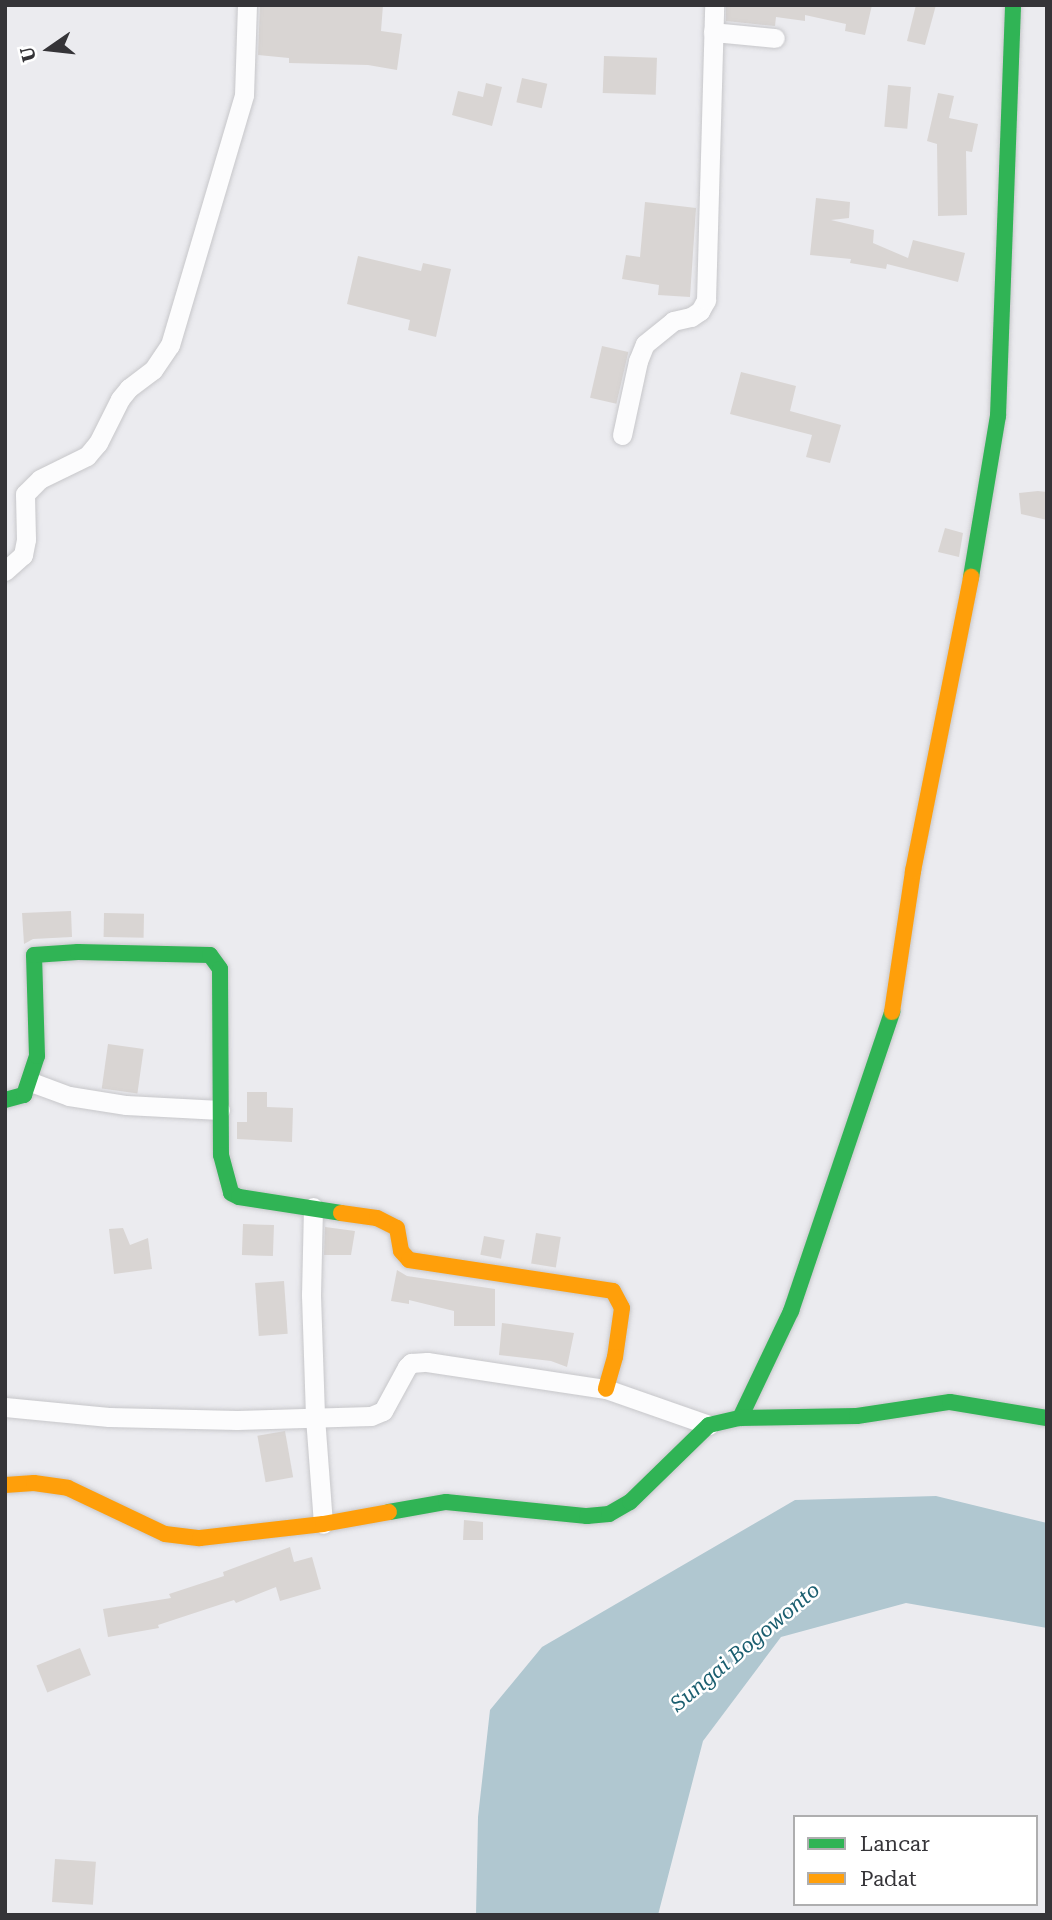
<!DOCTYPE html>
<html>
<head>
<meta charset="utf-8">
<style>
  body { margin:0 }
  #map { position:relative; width:1052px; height:1920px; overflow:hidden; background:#ebebef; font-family:"Roboto Serif",serif }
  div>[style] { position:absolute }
  .water>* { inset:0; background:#b0c7d0 }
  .building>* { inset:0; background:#d9d5d3; transform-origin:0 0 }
  .roads { filter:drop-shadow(0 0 2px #c7c7ca) drop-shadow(0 0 2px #c7c7ca) }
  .street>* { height:19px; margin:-9.5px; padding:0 9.5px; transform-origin:9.5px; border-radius:9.5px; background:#fcfcfd }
  .fast>* { height:16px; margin:-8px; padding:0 8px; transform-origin:8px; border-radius:8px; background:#30b455 }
  .slow>* { height:16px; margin:-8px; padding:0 8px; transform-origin:8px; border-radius:8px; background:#ff9f0a }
  span { translate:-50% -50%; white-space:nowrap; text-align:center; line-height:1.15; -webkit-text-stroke:5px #fff; paint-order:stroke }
  .water-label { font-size:21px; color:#1a5e6f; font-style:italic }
  .frame { position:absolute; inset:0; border:7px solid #353438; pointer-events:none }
  .legend { position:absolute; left:793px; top:1815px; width:245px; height:91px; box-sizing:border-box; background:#fff; border:2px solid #aeaeaf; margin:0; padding:9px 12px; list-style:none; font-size:21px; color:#353438 }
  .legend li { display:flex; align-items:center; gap:14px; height:35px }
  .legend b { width:35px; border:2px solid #aeaeaf }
  .north { position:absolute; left:14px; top:14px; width:70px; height:70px; -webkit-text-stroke:5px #fff; paint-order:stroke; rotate:256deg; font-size:19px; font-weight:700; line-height:28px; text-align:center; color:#353438 }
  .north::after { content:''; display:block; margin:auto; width:24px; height:32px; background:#353438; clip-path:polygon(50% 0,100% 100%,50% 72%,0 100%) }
</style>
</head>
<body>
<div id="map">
  <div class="water">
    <i style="clip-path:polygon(936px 1496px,1047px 1523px,1047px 1628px,906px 1603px,781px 1637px,703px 1741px,658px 1915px,476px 1915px,478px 1817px,490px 1710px,542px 1647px,795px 1500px)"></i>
  </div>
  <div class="building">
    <i style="clip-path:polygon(260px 5px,383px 5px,381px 31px,402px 34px,397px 70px,368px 65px,289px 63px,289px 58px,258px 55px)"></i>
    <i style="clip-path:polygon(726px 5px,872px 5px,865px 35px,845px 31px,846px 24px,805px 15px,805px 21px,776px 17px,775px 26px,726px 21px)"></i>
    <i style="clip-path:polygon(916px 5px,936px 5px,925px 45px,907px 41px)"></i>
    <i style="left:604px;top:56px;width:53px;height:37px;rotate:2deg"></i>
    <i style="left:522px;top:78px;width:26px;height:25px;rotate:13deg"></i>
    <i style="clip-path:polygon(486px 83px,502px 87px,492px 126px,452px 115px,458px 91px,483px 97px)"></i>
    <i style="left:888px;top:85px;width:23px;height:42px;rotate:5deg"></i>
    <i style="clip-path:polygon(938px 93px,954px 96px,949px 118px,978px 124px,972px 152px,966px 151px,967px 215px,938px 216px,937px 144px,927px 141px)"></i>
    <i style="clip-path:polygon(816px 198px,850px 202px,849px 218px,831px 220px,874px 230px,873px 243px,908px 258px,913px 240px,965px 253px,958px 282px,887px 264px,886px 269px,850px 263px,851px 259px,810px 255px)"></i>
    <i style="clip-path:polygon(645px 202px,696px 208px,690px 297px,658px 295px,659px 285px,622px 279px,626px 255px,640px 257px)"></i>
    <i style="clip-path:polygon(358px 256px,421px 271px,423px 263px,451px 269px,436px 337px,408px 330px,410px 320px,347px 304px)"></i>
    <i style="left:602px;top:346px;width:27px;height:53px;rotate:13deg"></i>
    <i style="clip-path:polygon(741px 372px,796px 386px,790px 411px,841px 425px,830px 463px,806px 457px,812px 435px,730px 414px)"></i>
    <i style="clip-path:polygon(1038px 491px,1047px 492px,1047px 520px,1021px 514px,1019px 493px)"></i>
    <i style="clip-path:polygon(945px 528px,963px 533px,959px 557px,938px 552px)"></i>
    <i style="clip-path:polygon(71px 911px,72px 937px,33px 939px,24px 944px,22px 913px)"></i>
    <i style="left:104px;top:913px;width:40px;height:24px;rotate:1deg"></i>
    <i style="left:108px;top:1044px;width:36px;height:45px;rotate:8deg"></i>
    <i style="clip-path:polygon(247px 1092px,267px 1092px,267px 1107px,293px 1108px,292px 1142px,237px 1139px,237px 1122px,247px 1122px)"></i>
    <i style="left:243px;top:1224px;width:31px;height:31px;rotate:2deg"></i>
    <i style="clip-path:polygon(325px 1227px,355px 1231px,351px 1255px,324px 1255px)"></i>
    <i style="clip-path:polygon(123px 1228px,130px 1245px,148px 1238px,152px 1269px,114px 1274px,109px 1229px)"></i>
    <i style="left:536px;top:1233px;width:25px;height:31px;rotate:9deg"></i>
    <i style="left:484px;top:1236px;width:21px;height:19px;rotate:11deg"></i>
    <i style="clip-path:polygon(397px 1270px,407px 1276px,495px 1289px,495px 1326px,454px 1326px,454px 1311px,409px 1300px,409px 1304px,391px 1301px)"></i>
    <i style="left:284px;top:1281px;width:53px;height:29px;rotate:86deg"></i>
    <i style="clip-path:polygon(502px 1323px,574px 1333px,567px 1367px,551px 1361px,499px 1355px)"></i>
    <i style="left:285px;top:1431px;width:47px;height:28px;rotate:80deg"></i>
    <i style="clip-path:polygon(464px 1520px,483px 1522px,483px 1540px,463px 1540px)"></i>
    <i style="clip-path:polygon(290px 1547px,294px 1562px,312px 1557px,321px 1589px,280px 1601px,276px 1587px,236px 1603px,234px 1600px,158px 1625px,159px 1628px,108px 1637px,103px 1609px,171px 1598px,169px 1594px,224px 1576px,223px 1572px)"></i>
    <i style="left:80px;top:1648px;width:29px;height:47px;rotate:68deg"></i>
    <i style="left:55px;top:1859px;width:41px;height:43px;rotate:4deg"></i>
  </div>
  <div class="roads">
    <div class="street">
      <i style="left:713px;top:32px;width:62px;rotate:5.5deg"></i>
      <i style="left:622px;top:435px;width:76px;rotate:-77.8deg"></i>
      <i style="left:638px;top:361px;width:18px;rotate:-68deg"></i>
      <i style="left:645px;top:344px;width:36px;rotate:-39deg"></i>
      <i style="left:673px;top:321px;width:18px;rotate:-13deg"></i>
      <i style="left:691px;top:317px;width:11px;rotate:-34deg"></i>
      <i style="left:700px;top:311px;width:13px;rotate:-61deg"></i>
      <i style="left:706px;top:300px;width:295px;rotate:-88.4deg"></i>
      <i style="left:5px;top:571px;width:24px;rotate:-42deg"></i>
      <i style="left:23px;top:555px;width:16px;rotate:-79deg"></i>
      <i style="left:26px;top:539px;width:45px;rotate:-91.3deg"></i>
      <i style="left:25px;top:494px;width:21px;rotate:-45deg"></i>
      <i style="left:40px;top:479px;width:52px;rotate:-26.1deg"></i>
      <i style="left:87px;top:456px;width:17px;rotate:-50deg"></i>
      <i style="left:98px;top:443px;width:49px;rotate:-63.4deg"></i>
      <i style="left:120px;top:399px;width:14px;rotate:-51deg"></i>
      <i style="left:129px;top:388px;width:30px;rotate:-37deg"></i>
      <i style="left:153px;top:370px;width:30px;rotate:-56deg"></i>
      <i style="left:170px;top:345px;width:261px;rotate:-73.5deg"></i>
      <i style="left:244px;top:95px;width:90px;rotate:-88.1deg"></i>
      <i style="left:31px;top:1082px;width:40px;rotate:20.2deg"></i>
      <i style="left:69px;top:1096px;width:58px;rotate:9deg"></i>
      <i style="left:126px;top:1105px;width:94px;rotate:3deg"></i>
      <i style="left:313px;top:1207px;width:88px;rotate:91.3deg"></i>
      <i style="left:311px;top:1295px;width:122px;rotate:88.1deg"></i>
      <i style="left:315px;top:1417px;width:107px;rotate:85.7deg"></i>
      <i style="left:5px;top:1407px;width:104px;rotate:5.5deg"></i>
      <i style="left:109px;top:1417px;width:128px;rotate:1.3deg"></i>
      <i style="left:237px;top:1420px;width:134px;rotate:-1.7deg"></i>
      <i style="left:371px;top:1416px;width:13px;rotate:-23deg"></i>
      <i style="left:383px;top:1411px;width:50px;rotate:-61.4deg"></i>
      <i style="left:407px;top:1367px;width:6px;rotate:-45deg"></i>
      <i style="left:411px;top:1363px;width:16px;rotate:-4deg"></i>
      <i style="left:427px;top:1362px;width:181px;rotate:8.6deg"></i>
      <i style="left:606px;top:1389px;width:109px;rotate:19.3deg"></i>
    </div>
    <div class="fast">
      <i style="left:971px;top:577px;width:163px;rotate:-80.5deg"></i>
      <i style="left:998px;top:416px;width:411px;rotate:-87.9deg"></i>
      <i style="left:5px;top:1100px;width:20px;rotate:-15deg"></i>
      <i style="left:24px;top:1095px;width:41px;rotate:-71.6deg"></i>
      <i style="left:37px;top:1056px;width:101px;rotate:-91.7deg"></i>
      <i style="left:34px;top:955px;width:44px;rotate:-3.9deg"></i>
      <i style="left:78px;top:952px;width:132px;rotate:1.3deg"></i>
      <i style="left:210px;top:955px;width:17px;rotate:54deg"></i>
      <i style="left:220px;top:969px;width:186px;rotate:89.7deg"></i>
      <i style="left:221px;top:1155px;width:39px;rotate:75deg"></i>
      <i style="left:231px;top:1193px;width:9px;rotate:27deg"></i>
      <i style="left:239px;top:1197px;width:103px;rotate:8.9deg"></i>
      <i style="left:740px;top:1418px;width:119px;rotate:-64.5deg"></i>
      <i style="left:791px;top:1311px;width:316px;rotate:-71.3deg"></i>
      <i style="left:389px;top:1512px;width:58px;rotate:-10deg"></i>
      <i style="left:446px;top:1502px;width:142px;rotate:5.7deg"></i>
      <i style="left:587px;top:1516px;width:22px;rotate:-5deg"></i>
      <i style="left:609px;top:1514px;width:24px;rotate:-30deg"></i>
      <i style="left:630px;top:1502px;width:110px;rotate:-44.3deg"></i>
      <i style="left:709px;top:1425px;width:32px;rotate:-13deg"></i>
      <i style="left:740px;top:1418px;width:117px;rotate:-1deg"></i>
      <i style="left:857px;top:1416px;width:94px;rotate:-8.6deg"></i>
      <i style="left:950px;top:1402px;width:98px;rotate:9.4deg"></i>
    </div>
    <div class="slow">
      <i style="left:892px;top:1012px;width:143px;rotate:-81.5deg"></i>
      <i style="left:913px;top:871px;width:300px;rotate:-78.8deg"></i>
      <i style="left:341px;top:1213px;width:36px;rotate:8deg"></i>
      <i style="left:377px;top:1218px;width:22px;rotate:27deg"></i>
      <i style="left:397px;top:1228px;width:23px;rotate:80deg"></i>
      <i style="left:401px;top:1251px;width:12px;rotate:48deg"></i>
      <i style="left:409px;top:1260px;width:206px;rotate:8.6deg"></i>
      <i style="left:613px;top:1291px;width:19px;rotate:62deg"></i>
      <i style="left:622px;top:1308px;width:49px;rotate:98.1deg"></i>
      <i style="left:615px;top:1357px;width:33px;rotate:106deg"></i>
      <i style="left:5px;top:1485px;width:29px;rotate:-4deg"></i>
      <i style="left:34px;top:1483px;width:34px;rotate:8deg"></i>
      <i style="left:68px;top:1488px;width:107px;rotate:25.4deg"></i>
      <i style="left:165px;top:1534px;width:35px;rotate:7deg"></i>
      <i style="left:200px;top:1538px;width:124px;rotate:-6.5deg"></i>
      <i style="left:323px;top:1524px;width:67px;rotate:-10.3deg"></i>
    </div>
  </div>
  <div class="water-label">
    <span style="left:745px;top:1647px;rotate:-40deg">Sungai Bogowonto</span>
  </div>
  <div class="frame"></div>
  <ul class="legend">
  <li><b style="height:9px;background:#30b455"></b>Lancar</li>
  <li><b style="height:9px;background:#ff9f0a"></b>Padat</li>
  </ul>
  <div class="north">U</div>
</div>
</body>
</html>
